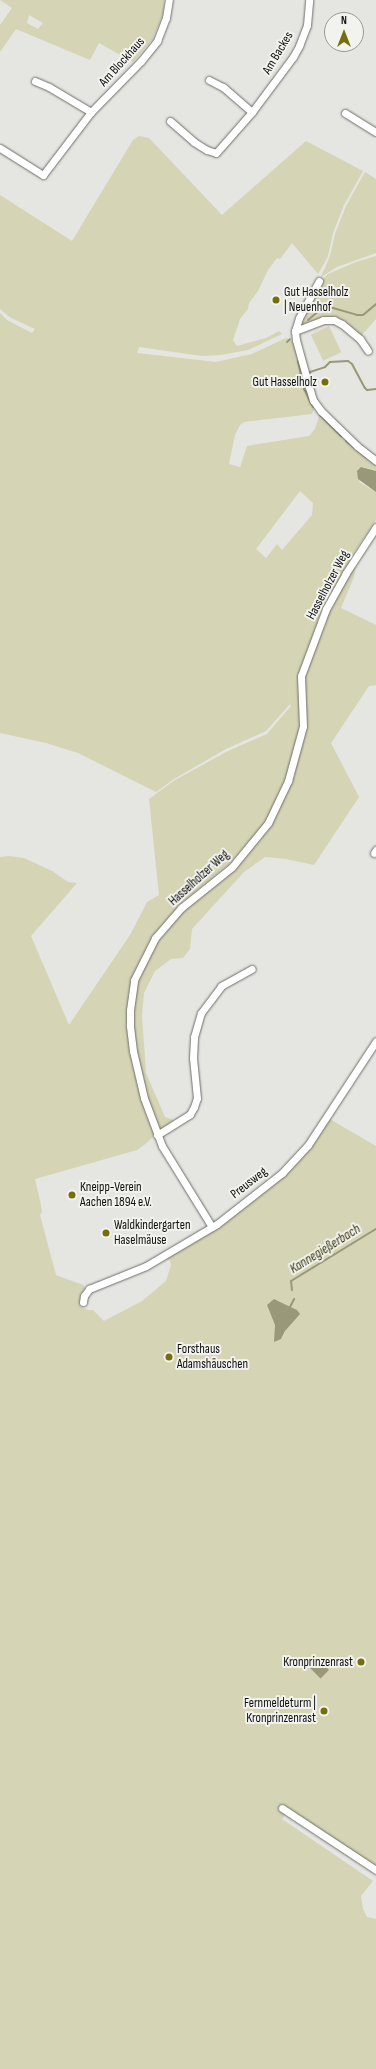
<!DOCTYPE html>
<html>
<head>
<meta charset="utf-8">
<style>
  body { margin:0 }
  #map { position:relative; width:376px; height:2069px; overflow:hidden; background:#e5e5e1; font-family:"Sofia Sans Condensed",sans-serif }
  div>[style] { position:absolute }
  .green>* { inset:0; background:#d5d4b5; transform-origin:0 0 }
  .water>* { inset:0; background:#999878; transform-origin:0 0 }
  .stream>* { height:2px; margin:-1px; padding:0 1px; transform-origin:1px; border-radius:1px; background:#999878 }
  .roads { filter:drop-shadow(0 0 1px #6d6d6a) drop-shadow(0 0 1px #6d6d6a) }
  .minor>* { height:7px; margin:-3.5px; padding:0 3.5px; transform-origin:3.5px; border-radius:3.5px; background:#fff }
  .dots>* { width:11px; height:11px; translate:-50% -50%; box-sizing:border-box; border:2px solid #f2f2ee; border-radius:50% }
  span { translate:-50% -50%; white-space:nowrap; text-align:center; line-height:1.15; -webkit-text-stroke:4px #f2f2ee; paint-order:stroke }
  .street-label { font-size:13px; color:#0f0f0e }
  .poi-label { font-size:13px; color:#0f0f0e }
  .left { translate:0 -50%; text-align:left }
  .right { translate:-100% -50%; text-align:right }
  .water-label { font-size:14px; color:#3a380e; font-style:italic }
  .north { position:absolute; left:324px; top:12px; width:40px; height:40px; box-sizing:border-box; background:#f2f2ee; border:1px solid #979794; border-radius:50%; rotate:0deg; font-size:11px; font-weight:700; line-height:16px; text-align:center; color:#0f0f0e }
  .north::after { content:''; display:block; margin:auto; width:14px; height:18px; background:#746e0c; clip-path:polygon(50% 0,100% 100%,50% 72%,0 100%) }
</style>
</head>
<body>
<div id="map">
  <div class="green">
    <i style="clip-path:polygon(evenodd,0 0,164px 0,163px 14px,152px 40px,133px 62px,99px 43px,90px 60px,16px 29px,0 52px,0 25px,12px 8px,0 0,29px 15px,43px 23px,38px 29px,27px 23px,29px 15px)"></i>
    <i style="clip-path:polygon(evenodd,139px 136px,149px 138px,222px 215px,306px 141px,363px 171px,344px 205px,333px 233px,328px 256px,318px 274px,292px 243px,280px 259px,277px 258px,268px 270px,258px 291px,249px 303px,248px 309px,240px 319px,233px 340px,237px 346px,266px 338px,279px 331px,282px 334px,248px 350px,220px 355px,202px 356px,139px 347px,137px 353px,216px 362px,252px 354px,286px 338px,294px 341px,314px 408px,312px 414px,244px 422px,240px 425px,235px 435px,229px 464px,240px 467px,247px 446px,309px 436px,315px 429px,319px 416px,318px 411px,376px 463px,376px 471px,363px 467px,359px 482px,376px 492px,376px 520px,349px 559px,356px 565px,354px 577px,341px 608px,376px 625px,376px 685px,369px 686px,331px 743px,359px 797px,314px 865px,286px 859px,265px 857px,244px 872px,192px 929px,190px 949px,183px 958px,171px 959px,155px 971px,144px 993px,142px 1016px,146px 1073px,165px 1117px,174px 1120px,158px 1131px,148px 1142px,137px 1150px,35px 1179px,41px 1205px,42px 1212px,40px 1215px,56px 1275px,83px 1285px,85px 1288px,81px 1295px,80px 1306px,88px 1310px,93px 1310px,104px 1321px,142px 1301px,166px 1281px,171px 1265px,170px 1260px,166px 1259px,234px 1216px,289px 1171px,328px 1118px,376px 1146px,376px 1870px,288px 1811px,282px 1819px,373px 1881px,361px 1896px,363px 1909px,367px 1917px,376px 1919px,376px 2069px,0 2069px,0 857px,9px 856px,24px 858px,52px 871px,68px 882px,77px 883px,31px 936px,69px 1025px,130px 935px,147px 902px,159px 895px,149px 799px,175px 780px,228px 751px,267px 734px,291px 706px,290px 704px,266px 731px,226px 749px,174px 779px,156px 792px,78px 753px,46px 743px,0 733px,0 313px,7px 320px,32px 333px,35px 329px,11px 318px,0 309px,0 195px,72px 241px,133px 140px,139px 136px,300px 491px,313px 503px,312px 515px,282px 550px,277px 544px,266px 558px,256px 549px,300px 491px,139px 136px,286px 781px,270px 825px,182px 910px,178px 906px,229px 864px,266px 822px,286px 781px,139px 136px,277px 1300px,297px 1310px,281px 1339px,267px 1305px,277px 1300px)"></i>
    <i style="clip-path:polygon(365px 172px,376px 179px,376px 253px,337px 267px,321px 277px,330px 256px,335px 234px,346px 206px)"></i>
    <i style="clip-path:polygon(376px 256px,376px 319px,361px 336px,339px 321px,300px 326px,299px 321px,320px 282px,328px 274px,356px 262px)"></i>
    <i style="left:329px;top:326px;width:29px;height:20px;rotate:65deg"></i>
  </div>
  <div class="water">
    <i style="clip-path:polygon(361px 467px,376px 471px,376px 492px,358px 479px,357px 471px)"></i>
    <i style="clip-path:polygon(274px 1299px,297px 1310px,300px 1314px,285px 1331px,281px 1339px,274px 1342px,275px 1325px,267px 1305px)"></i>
    <i style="left:317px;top:1658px;width:17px;height:12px;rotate:45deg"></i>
  </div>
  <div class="stream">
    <i style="left:308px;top:320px;width:17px;rotate:-40deg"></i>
    <i style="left:321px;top:309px;width:12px;rotate:-5deg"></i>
    <i style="left:333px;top:308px;width:25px;rotate:16deg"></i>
    <i style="left:357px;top:315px;width:6px"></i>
    <i style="left:363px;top:315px;width:17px;rotate:-40deg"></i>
    <i style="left:287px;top:342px;width:4px;rotate:-45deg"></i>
    <i style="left:298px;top:361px;width:29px;rotate:78deg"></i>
    <i style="left:304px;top:389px;width:20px;rotate:63deg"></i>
    <i style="left:307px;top:373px;width:19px;rotate:-18deg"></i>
    <i style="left:325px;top:367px;width:7px;rotate:-45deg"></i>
    <i style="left:330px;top:362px;width:18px;rotate:-3deg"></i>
    <i style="left:348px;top:361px;width:5px;rotate:37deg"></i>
    <i style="left:352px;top:364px;width:27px;rotate:62deg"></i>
    <i style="left:365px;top:388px;width:3px;rotate:45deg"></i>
    <i style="left:367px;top:390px;width:9px;rotate:-6deg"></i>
    <i style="left:320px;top:415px;width:30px;rotate:45deg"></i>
    <i style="left:346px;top:441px;width:27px;rotate:39deg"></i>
    <i style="left:292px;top:1290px;width:9px;rotate:-96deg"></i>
    <i style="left:291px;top:1281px;width:100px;rotate:-31.5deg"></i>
    <i style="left:290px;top:1307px;width:9px;rotate:-63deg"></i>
  </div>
  <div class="roads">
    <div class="minor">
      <i style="left:209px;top:80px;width:16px;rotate:27deg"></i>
      <i style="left:223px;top:87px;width:38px;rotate:41deg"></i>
      <i style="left:35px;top:81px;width:15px;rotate:23deg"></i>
      <i style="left:49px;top:87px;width:49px;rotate:30.8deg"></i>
      <i style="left:345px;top:113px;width:36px;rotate:32deg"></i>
      <i style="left:170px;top:121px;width:32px;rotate:41deg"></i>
      <i style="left:194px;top:142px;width:15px;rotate:32deg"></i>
      <i style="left:207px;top:150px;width:9px;rotate:18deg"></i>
      <i style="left:216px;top:153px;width:55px;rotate:-48.7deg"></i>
      <i style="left:252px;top:112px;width:69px;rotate:-53.3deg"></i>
      <i style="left:293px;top:57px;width:13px;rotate:-61deg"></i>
      <i style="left:299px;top:46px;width:22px;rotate:-69deg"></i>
      <i style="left:307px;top:25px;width:25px;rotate:-85deg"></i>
      <i style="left:0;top:148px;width:51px;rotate:32.1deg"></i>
      <i style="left:43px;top:175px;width:79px;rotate:-52.7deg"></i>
      <i style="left:91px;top:112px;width:71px;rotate:-45.6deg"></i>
      <i style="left:141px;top:61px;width:26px;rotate:-51deg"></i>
      <i style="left:157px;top:41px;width:25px;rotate:-69deg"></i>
      <i style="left:166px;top:18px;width:18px;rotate:-81deg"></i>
      <i style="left:319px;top:281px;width:42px;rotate:118.4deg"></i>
      <i style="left:299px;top:318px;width:14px;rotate:107deg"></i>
      <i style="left:295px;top:331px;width:9px;rotate:84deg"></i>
      <i style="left:296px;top:340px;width:49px;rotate:74.5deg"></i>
      <i style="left:309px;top:387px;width:14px;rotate:73deg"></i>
      <i style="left:313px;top:400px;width:14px;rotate:54deg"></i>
      <i style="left:321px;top:411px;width:50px;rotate:44.2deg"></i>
      <i style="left:357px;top:446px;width:24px;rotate:38deg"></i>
      <i style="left:295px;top:331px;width:30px;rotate:-21deg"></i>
      <i style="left:323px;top:320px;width:11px"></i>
      <i style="left:334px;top:320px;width:9px;rotate:27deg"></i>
      <i style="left:342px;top:324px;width:23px;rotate:40deg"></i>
      <i style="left:360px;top:339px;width:14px;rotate:56deg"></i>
      <i style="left:374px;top:853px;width:4px;rotate:-56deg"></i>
      <i style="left:157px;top:1135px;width:39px;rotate:-32deg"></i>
      <i style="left:190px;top:1114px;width:8px;rotate:-60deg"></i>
      <i style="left:194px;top:1107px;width:9px;rotate:-72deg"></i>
      <i style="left:197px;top:1098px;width:40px;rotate:-95.7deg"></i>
      <i style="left:193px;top:1058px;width:21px;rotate:-87deg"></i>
      <i style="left:194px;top:1037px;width:25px;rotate:-74deg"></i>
      <i style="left:201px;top:1013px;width:34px;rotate:-53deg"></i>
      <i style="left:221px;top:986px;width:35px;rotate:-29deg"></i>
      <i style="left:212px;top:1227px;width:95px;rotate:-121.7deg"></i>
      <i style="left:162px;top:1146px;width:51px;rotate:-110.6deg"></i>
      <i style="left:144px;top:1098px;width:48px;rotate:-103.2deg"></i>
      <i style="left:133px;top:1051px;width:26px;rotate:-97deg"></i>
      <i style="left:130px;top:1025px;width:15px;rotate:-90deg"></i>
      <i style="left:130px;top:1010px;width:30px;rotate:-82deg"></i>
      <i style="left:134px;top:980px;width:47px;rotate:-63.4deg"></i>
      <i style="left:155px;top:938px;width:40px;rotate:-49deg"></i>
      <i style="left:181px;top:908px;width:65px;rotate:-38.8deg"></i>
      <i style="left:232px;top:867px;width:57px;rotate:-50.7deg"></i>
      <i style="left:268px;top:823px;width:47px;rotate:-64.5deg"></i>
      <i style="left:288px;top:781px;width:57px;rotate:-74.7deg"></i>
      <i style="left:303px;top:726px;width:50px;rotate:-92.3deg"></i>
      <i style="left:301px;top:676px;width:72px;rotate:-69.5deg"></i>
      <i style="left:326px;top:609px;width:41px;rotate:-60.9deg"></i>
      <i style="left:346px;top:573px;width:55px;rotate:-56.9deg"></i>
      <i style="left:83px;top:1302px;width:6px;rotate:-81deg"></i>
      <i style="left:84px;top:1296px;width:9px;rotate:-54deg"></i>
      <i style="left:89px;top:1289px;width:61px;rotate:-22deg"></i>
      <i style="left:146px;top:1266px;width:82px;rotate:-30.6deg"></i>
      <i style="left:217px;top:1224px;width:83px;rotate:-38.1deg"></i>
      <i style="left:282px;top:1173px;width:38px;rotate:-47deg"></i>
      <i style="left:308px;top:1145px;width:124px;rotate:-56.8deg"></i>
      <i style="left:282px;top:1808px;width:113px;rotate:33.4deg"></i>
    </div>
  </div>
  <div class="dots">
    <i style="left:276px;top:300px;background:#746e0c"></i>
    <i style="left:325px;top:382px;background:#746e0c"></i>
    <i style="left:72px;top:1195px;background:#746e0c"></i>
    <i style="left:106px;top:1233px;background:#746e0c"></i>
    <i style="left:169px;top:1357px;background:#746e0c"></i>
    <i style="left:361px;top:1662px;background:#746e0c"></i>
    <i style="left:324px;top:1711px;background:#746e0c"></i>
  </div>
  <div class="street-label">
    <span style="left:278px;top:53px;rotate:-59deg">Am Backes</span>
    <span style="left:122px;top:62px;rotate:-48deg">Am Blockhaus</span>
    <span style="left:328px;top:585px;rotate:-62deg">Hasselholzer Weg</span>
    <span style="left:199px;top:878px;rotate:-42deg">Hasselholzer Weg</span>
    <span style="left:249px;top:1183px;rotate:-38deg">Preusweg</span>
  </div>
  <div class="poi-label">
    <span class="left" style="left:284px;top:300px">Gut Hasselholz<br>| Neuenhof</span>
    <span class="right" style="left:317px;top:382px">Gut Hasselholz</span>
    <span class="left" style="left:80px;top:1195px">Kneipp-Verein<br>Aachen 1894 e.V.</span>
    <span class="left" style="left:114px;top:1233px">Waldkindergarten<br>Haselmäuse</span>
    <span class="left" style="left:177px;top:1357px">Forsthaus<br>Adamshäuschen</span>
    <span class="right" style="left:353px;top:1662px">Kronprinzenrast</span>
    <span class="right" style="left:316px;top:1711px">Fernmeldeturm |<br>Kronprinzenrast</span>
  </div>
  <div class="water-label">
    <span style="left:325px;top:1249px;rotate:-32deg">Kannegießerbach</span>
  </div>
  <div class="north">N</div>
</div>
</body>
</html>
